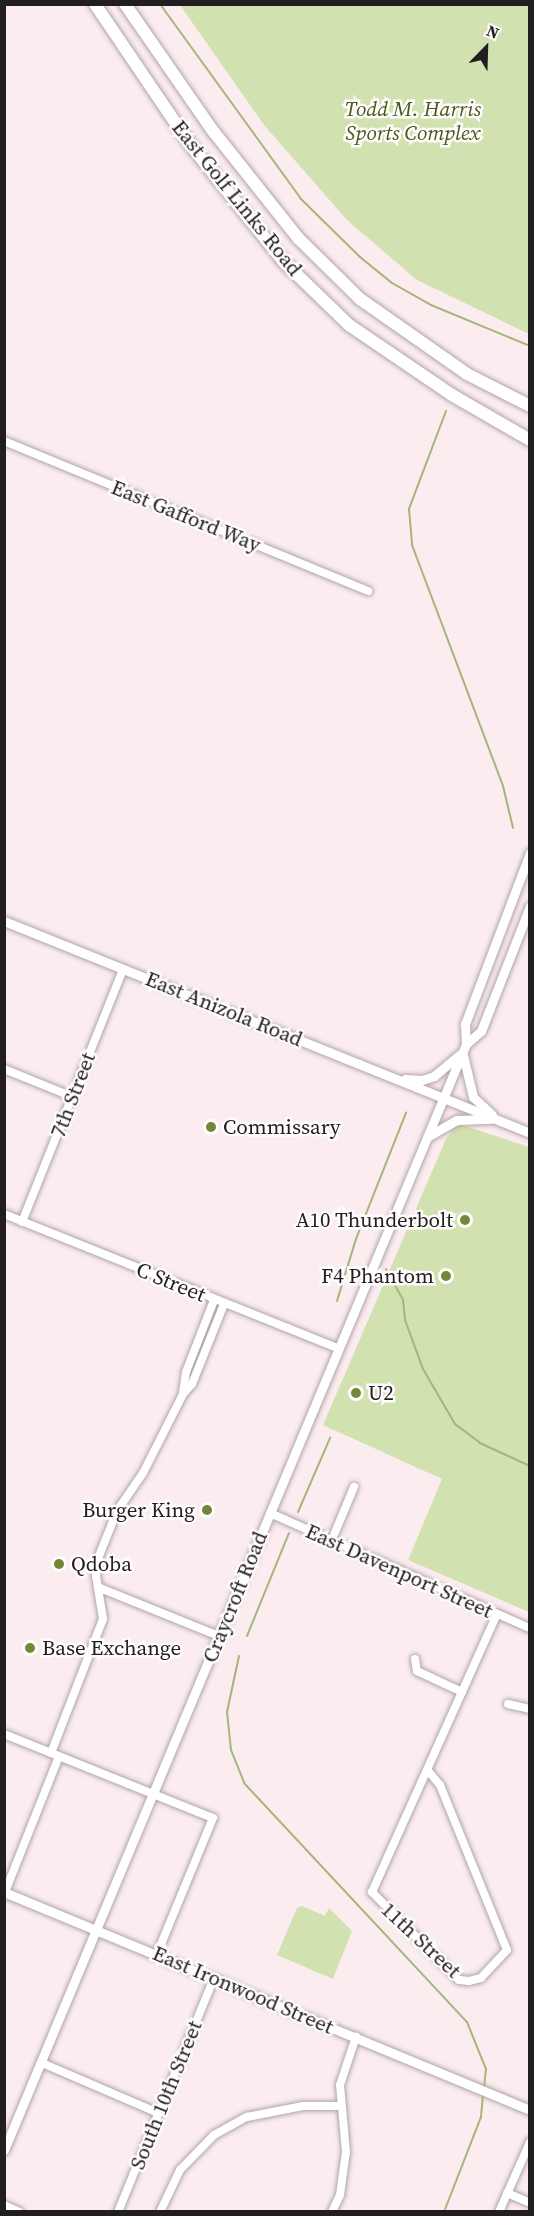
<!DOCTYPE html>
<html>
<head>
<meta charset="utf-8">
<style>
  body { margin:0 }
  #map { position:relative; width:534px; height:2216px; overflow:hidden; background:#faecef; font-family:"Source Serif 4",serif }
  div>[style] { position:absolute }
  .green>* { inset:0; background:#d2e1b0 }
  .stream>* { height:2px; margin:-1px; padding:0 1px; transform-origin:1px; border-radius:1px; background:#a5b57b }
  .roads { filter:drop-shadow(0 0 2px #b2a5a8) drop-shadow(0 0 2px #b2a5a8) }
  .minor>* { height:8px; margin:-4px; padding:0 4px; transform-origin:4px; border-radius:4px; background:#fff }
  .tertiary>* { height:9px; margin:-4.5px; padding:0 4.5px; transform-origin:4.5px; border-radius:4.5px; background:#fff }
  .primary>* { height:12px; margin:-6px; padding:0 6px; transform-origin:6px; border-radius:6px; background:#fff }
  .dots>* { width:16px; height:16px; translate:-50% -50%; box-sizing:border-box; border:3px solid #fffcfd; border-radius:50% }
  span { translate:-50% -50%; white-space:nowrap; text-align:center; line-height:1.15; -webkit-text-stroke:5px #fffcfd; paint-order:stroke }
  .park-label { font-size:21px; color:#495717; font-style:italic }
  .street-label { font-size:21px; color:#221d1e }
  .poi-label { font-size:21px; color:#221d1e }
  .left { translate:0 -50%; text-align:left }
  .right { translate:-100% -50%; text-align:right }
  .frame { position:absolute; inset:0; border:6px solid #221d1e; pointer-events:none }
  .north { position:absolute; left:456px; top:18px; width:60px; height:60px; -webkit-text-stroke:4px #fffcfd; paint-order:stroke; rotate:23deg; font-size:16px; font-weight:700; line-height:24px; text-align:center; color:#221d1e }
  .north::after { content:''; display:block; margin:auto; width:21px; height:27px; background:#221d1e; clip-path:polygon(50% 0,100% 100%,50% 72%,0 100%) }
</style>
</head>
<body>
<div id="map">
  <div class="green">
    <i style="clip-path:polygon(180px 5px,529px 5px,529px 334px,417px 280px,347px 220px,264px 125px)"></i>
    <i style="clip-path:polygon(462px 1125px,529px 1147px,529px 1612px,408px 1560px,442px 1479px,323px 1425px,446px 1139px,455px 1127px)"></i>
    <i style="clip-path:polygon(302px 1906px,325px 1916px,329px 1908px,352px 1931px,333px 1979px,277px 1955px,297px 1908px)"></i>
  </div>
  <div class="stream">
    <i style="left:160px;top:4px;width:241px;rotate:54.1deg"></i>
    <i style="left:301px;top:199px;width:83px;rotate:44.5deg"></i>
    <i style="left:360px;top:257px;width:41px;rotate:39.1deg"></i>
    <i style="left:392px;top:283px;width:45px;rotate:29.4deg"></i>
    <i style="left:431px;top:305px;width:107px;rotate:22.5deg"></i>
    <i style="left:446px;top:411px;width:105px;rotate:110.7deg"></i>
    <i style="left:409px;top:509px;width:36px;rotate:85deg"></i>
    <i style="left:412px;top:545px;width:258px;rotate:69.3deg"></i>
    <i style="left:503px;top:786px;width:43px;rotate:76.6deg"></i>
    <i style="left:386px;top:1269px;width:35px;rotate:61deg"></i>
    <i style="left:403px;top:1300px;width:20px;rotate:84deg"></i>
    <i style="left:405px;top:1320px;width:52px;rotate:69.8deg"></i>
    <i style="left:423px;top:1369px;width:64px;rotate:59.8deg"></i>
    <i style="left:455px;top:1424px;width:31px;rotate:37deg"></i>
    <i style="left:480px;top:1443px;width:55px;rotate:24.7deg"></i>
    <i style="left:337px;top:1301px;width:65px;rotate:-73deg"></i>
    <i style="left:356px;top:1239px;width:136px;rotate:-68.4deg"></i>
    <i style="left:298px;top:1512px;width:81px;rotate:-66.6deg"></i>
    <i style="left:247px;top:1636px;width:111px;rotate:-67.8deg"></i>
    <i style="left:239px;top:1656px;width:57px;rotate:102.1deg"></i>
    <i style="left:227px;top:1712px;width:38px;rotate:84deg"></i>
    <i style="left:231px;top:1750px;width:35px;rotate:68deg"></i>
    <i style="left:244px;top:1783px;width:327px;rotate:47deg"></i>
    <i style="left:467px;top:2022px;width:51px;rotate:68deg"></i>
    <i style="left:486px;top:2069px;width:18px;rotate:96deg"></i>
    <i style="left:444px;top:2212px;width:102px;rotate:-68.7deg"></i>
    <i style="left:481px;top:2117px;width:22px;rotate:-85deg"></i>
  </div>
  <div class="roads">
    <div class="minor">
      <i style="left:4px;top:441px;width:394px;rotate:22.4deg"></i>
      <i style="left:4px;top:1069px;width:74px;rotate:22.1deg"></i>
      <i style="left:4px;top:1214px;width:360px;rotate:21.9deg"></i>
      <i style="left:22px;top:1222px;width:272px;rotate:-68.2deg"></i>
      <i style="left:183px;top:1393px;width:21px;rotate:-82deg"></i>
      <i style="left:186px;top:1372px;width:77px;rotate:-68.7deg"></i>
      <i style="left:270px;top:1513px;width:284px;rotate:23.9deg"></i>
      <i style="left:331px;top:1542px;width:60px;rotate:-67.3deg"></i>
      <i style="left:100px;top:1588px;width:128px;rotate:22deg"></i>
      <i style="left:415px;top:1659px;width:12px;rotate:81deg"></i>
      <i style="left:417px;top:1671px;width:50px;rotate:25deg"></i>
      <i style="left:508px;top:1704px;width:23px;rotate:13deg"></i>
      <i style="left:4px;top:1734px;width:225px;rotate:21.9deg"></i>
      <i style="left:213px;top:1818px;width:147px;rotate:112.4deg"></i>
      <i style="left:51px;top:1753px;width:144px;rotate:-68.8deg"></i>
      <i style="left:103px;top:1619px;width:44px;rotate:-99.2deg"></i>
      <i style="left:96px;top:1576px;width:20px;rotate:-81deg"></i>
      <i style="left:99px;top:1556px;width:48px;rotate:-68.2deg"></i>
      <i style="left:117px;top:1511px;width:46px;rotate:-55.6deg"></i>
      <i style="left:143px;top:1473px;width:89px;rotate:-63.1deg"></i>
      <i style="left:183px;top:1394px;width:13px;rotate:-48deg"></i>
      <i style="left:192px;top:1384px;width:86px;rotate:-68.2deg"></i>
      <i style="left:429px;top:1772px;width:17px;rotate:50deg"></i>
      <i style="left:440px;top:1785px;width:178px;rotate:67.9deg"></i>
      <i style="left:507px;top:1950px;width:38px;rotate:133deg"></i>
      <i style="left:481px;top:1978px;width:12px;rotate:166deg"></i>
      <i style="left:469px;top:1981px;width:10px;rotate:-174deg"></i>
      <i style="left:459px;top:1980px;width:124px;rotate:-134.7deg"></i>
      <i style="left:372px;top:1892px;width:305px;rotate:-65.8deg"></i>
      <i style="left:5px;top:1892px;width:146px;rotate:-68.3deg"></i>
      <i style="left:42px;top:2063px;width:126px;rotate:23.3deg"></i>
      <i style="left:507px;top:2193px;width:25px;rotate:23deg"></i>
      <i style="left:4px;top:2205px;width:17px;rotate:24deg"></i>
      <i style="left:118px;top:2212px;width:253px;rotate:-67.7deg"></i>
      <i style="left:160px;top:2212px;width:47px;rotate:-64.5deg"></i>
      <i style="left:180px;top:2170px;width:49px;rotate:-45.8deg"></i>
      <i style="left:214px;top:2135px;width:38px;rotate:-29deg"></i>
      <i style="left:247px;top:2117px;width:57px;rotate:-11.1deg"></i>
      <i style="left:303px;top:2106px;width:37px"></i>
      <i style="left:332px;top:2212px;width:19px;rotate:-65deg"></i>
      <i style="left:340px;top:2195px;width:43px;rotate:-82.1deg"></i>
      <i style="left:346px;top:2152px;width:67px;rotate:-95.1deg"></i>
      <i style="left:340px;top:2085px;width:51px;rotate:-71.6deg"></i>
      <i style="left:499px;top:2212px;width:77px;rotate:-66.1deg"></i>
    </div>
    <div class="tertiary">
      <i style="left:4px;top:921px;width:567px;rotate:21.95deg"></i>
      <i style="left:466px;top:1044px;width:20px;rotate:-41deg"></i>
      <i style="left:481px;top:1031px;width:134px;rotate:-68.6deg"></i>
      <i style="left:463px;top:1055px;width:43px;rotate:76.6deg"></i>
      <i style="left:473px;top:1097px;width:26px;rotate:43deg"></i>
      <i style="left:405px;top:1079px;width:17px;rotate:3deg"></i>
      <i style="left:422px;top:1080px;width:13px;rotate:-18deg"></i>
      <i style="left:434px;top:1076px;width:34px;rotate:-40deg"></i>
      <i style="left:427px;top:1137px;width:34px;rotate:-30deg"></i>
      <i style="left:457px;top:1120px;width:35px;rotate:-2deg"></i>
      <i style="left:4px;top:1892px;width:569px;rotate:22.51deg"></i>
      <i style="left:4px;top:2150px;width:1199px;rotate:-67.33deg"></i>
      <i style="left:466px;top:1044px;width:20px;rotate:-93deg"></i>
      <i style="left:465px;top:1024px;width:183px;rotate:-69.2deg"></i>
    </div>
    <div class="primary">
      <i style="left:95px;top:4px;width:168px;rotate:55.9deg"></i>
      <i style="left:189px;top:143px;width:152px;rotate:51.4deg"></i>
      <i style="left:284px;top:262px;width:91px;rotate:44.1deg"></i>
      <i style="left:349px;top:325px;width:125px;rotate:34.2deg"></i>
      <i style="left:452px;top:395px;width:90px;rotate:30deg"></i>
      <i style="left:125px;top:4px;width:155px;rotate:55.3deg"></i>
      <i style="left:213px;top:131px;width:138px;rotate:51.5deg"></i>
      <i style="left:299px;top:239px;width:86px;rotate:44.5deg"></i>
      <i style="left:360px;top:299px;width:131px;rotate:35deg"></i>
      <i style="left:467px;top:374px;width:71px;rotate:26.9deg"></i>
    </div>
  </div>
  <div class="dots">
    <i style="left:211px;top:1127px;background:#738737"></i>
    <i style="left:465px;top:1220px;background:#738737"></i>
    <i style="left:446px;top:1276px;background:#738737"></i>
    <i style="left:356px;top:1393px;background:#738737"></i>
    <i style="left:207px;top:1510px;background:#738737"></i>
    <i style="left:59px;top:1564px;background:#738737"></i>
    <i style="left:30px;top:1648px;background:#738737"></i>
  </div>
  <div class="park-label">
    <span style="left:413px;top:121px">Todd M. Harris<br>Sports Complex</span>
  </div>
  <div class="street-label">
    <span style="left:237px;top:198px;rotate:51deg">East Golf Links Road</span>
    <span style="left:186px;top:516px;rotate:22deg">East Gafford Way</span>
    <span style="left:224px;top:1009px;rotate:22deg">East Anizola Road</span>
    <span style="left:73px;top:1095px;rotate:-69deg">7th Street</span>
    <span style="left:171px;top:1282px;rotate:22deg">C Street</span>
    <span style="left:399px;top:1571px;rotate:24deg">East Davenport Street</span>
    <span style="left:235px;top:1597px;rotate:-68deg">Craycroft Road</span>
    <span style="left:421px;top:1940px;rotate:43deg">11th Street</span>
    <span style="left:243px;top:1990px;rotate:23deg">East Ironwood Street</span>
    <span style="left:166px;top:2095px;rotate:-68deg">South 10th Street</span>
  </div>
  <div class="poi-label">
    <span class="left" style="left:223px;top:1127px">Commissary</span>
    <span class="right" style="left:453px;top:1220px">A10 Thunderbolt</span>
    <span class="right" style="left:434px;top:1276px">F4 Phantom</span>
    <span class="left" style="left:368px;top:1393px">U2</span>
    <span class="right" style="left:195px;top:1510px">Burger King</span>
    <span class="left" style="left:71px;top:1564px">Qdoba</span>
    <span class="left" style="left:42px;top:1648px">Base Exchange</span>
  </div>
  <div class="frame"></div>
  <div class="north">N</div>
</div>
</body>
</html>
